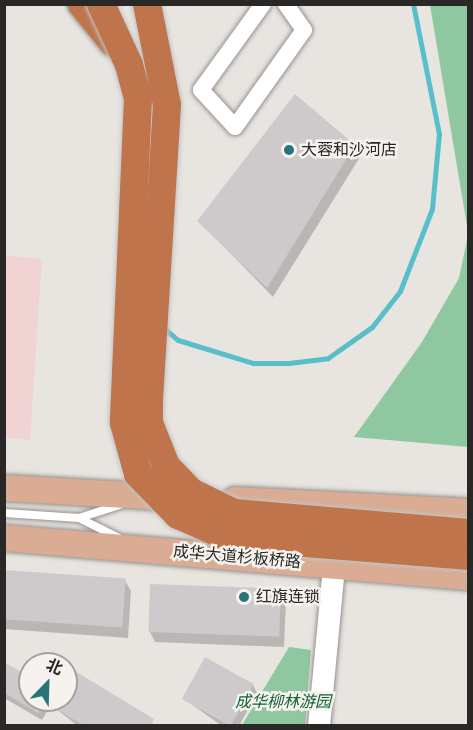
<!DOCTYPE html>
<html>
<head>
<meta charset="utf-8">
<style>
  body { margin:0 }
  #map { position:relative; width:473px; height:730px; overflow:hidden; background:#e8e5e1; font-family:Bitter,"Noto Sans SC",serif }
  div>[style] { position:absolute }
  .commercial>* { inset:0; background:#efd4d3 }
  .green>* { inset:0; background:#8fc7a0 }
  .shadow>* { inset:0; background:#0003 }
  .stream>* { height:5px; margin:-2.5px; padding:0 2.5px; transform-origin:2.5px; border-radius:2.5px; background:#58bfc8 }
  .building>* { inset:0; background:#cec9cb; transform-origin:0 0 }
  .roads { filter:drop-shadow(0 0 2px #96928f) drop-shadow(0 0 2px #96928f) }
  .lane>* { height:8px; margin:-4px; padding:0 4px; transform-origin:4px; border-radius:4px; background:#fff }
  .street>* { height:16px; margin:-8px; padding:0 8px; transform-origin:8px; border-radius:8px; background:#fff }
  .secondary>* { height:22px; margin:-11px; padding:0 11px; transform-origin:11px; border-radius:11px; background:#fff }
  .primary>* { height:26px; margin:-13px; padding:0 13px; transform-origin:13px; border-radius:13px; background:#d9ac93 }
  .highway>* { height:28px; margin:-14px; padding:0 14px; transform-origin:14px; border-radius:14px; background:#bf744b }
  .bridges { filter:drop-shadow(0 0 2px #c3c3c2) drop-shadow(0 0 2px #c3c3c2) }
  .highway-bridge>* { height:28px; margin:-14px; padding:0 14px; transform-origin:14px; border-radius:14px; background:#bf744b }
  .dots>* { width:16px; height:16px; translate:-50% -50%; box-sizing:border-box; border:3px solid #f6f2ee; border-radius:50% }
  span { translate:-50% -50%; white-space:nowrap; text-align:center; line-height:1.15; -webkit-text-stroke:5px #f6f2ee; paint-order:stroke }
  .poi-label { font-size:16px; color:#292826 }
  .left { translate:0 -50%; text-align:left }
  .street-label { font-size:16px; color:#292826 }
  .park-label { font-size:16px; color:#136137; font-style:italic }
  .frame { position:absolute; inset:0; border:6px solid #292826; pointer-events:none }
  .north { position:absolute; left:18px; top:652px; width:60px; height:60px; box-sizing:border-box; background:#f6f2ee; border:2px solid #a4a19e; border-radius:50%; rotate:23deg; font-size:16px; font-weight:700; line-height:24px; text-align:center; color:#292826 }
  .north::after { content:''; display:block; margin:auto; width:21px; height:27px; background:#2a7479; clip-path:polygon(50% 0,100% 100%,50% 72%,0 100%) }
</style>
</head>
<body>
<div id="map">
  <div class="commercial">
    <i style="clip-path:polygon(4px 255px,42px 259px,30px 440px,5px 438px)"></i>
  </div>
  <div class="green">
    <i style="clip-path:polygon(430px 5px,468px 5px,468px 233px,463px 202px)"></i>
    <i style="clip-path:polygon(468px 235px,468px 447px,354px 437px,422px 342px,459px 278px)"></i>
    <i style="clip-path:polygon(289px 647px,311px 650px,305px 725px,242px 725px)"></i>
  </div>
  <div class="shadow">
    <i style="clip-path:polygon(354px 146px,360px 157px,273px 297px,199px 221px)"></i>
    <i style="clip-path:polygon(4px 572px,125px 581px,131px 591px,128px 638px,4px 629px)"></i>
    <i style="clip-path:polygon(280px 591px,286px 601px,284px 647px,155px 642px,150px 632px)"></i>
    <i style="clip-path:polygon(4px 664px,30px 679px,30px 700px,66px 700px,70px 670px,156px 726px,78px 726px,51px 705px,42px 720px,4px 698px)"></i>
    <i style="clip-path:polygon(253px 685px,257px 693px,239px 726px,222px 726px,184px 699px)"></i>
  </div>
  <div class="stream">
    <i style="left:164px;top:328px;width:18px;rotate:41deg"></i>
    <i style="left:178px;top:340px;width:78px;rotate:17deg"></i>
    <i style="left:253px;top:363px;width:36px"></i>
    <i style="left:289px;top:363px;width:39px;rotate:-7deg"></i>
    <i style="left:328px;top:358px;width:54px;rotate:-35.2deg"></i>
    <i style="left:372px;top:327px;width:46px;rotate:-52.1deg"></i>
    <i style="left:400px;top:291px;width:88px;rotate:-68.7deg"></i>
    <i style="left:432px;top:209px;width:75px;rotate:-84.7deg"></i>
    <i style="left:439px;top:134px;width:133px;rotate:-101.3deg"></i>
  </div>
  <div class="building">
    <i style="clip-path:polygon(295px 94px,355px 145px,267px 288px,197px 221px)"></i>
    <i style="left:4px;top:570px;width:122px;height:49px;rotate:4deg"></i>
    <i style="left:150px;top:584px;width:131px;height:48px;rotate:2deg"></i>
    <i style="left:205px;top:657px;width:56px;height:48px;rotate:29deg"></i>
    <i style="clip-path:polygon(4px 662px,30px 677px,30px 700px,45px 700px,38px 713px,4px 693px)"></i>
    <i style="clip-path:polygon(70px 668px,154px 719px,151px 726px,84px 726px,48px 704px,66px 700px)"></i>
  </div>
  <div class="roads">
    <div class="lane">
      <i style="left:4px;top:513px;width:75px;rotate:3.8deg"></i>
      <i style="left:79px;top:518px;width:45px;rotate:26.6deg"></i>
      <i style="left:79px;top:518px;width:45px;rotate:-18deg"></i>
    </div>
    <div class="street">
      <i style="left:263px;top:4px;width:106px;rotate:125.8deg"></i>
      <i style="left:201px;top:90px;width:50px;rotate:47.4deg"></i>
      <i style="left:235px;top:127px;width:119px;rotate:-54.6deg"></i>
      <i style="left:304px;top:30px;width:32px;rotate:-125deg"></i>
    </div>
    <div class="secondary">
      <i style="left:319px;top:726px;width:161px;rotate:-84.6deg"></i>
    </div>
    <div class="primary">
      <i style="left:4px;top:488px;width:171px;rotate:3.3deg"></i>
      <i style="left:235px;top:500px;width:233px;rotate:2.9deg"></i>
      <i style="left:4px;top:538px;width:466px;rotate:4.8deg"></i>
    </div>
    <div class="highway">
      <i style="left:82px;top:4px;width:49px;rotate:50.8deg"></i>
    </div>
  </div>
  <div class="bridges">
    <div class="highway-bridge">
      <i style="left:101px;top:4px;width:67px;rotate:65.3deg"></i>
      <i style="left:129px;top:65px;width:34px;rotate:75deg"></i>
      <i style="left:138px;top:98px;width:325px;rotate:92.5deg"></i>
      <i style="left:124px;top:423px;width:53px;rotate:74.6deg"></i>
      <i style="left:138px;top:474px;width:57px;rotate:45.7deg"></i>
      <i style="left:178px;top:515px;width:55px;rotate:23.7deg"></i>
      <i style="left:228px;top:537px;width:241px;rotate:4.5deg"></i>
      <i style="left:147px;top:4px;width:103px;rotate:78.8deg"></i>
      <i style="left:167px;top:105px;width:298px;rotate:93.5deg"></i>
      <i style="left:149px;top:402px;width:21px;rotate:90deg"></i>
      <i style="left:149px;top:423px;width:46px;rotate:68.4deg"></i>
      <i style="left:166px;top:466px;width:36px;rotate:46deg"></i>
      <i style="left:191px;top:492px;width:48px;rotate:26deg"></i>
      <i style="left:234px;top:513px;width:235px;rotate:4.9deg"></i>
    </div>
  </div>
  <div class="dots">
    <i style="left:289px;top:150px;background:#2a7479"></i>
    <i style="left:244px;top:597px;background:#2a7479"></i>
  </div>
  <div class="poi-label">
    <span class="left" style="left:301px;top:150px">大蓉和沙河店</span>
    <span class="left" style="left:256px;top:597px">红旗连锁</span>
  </div>
  <div class="street-label">
    <span style="left:237px;top:557px;rotate:5deg">成华大道杉板桥路</span>
  </div>
  <div class="park-label">
    <span style="left:283px;top:702px">成华柳林游园</span>
  </div>
  <div class="frame"></div>
  <div class="north">北</div>
</div>
</body>
</html>
